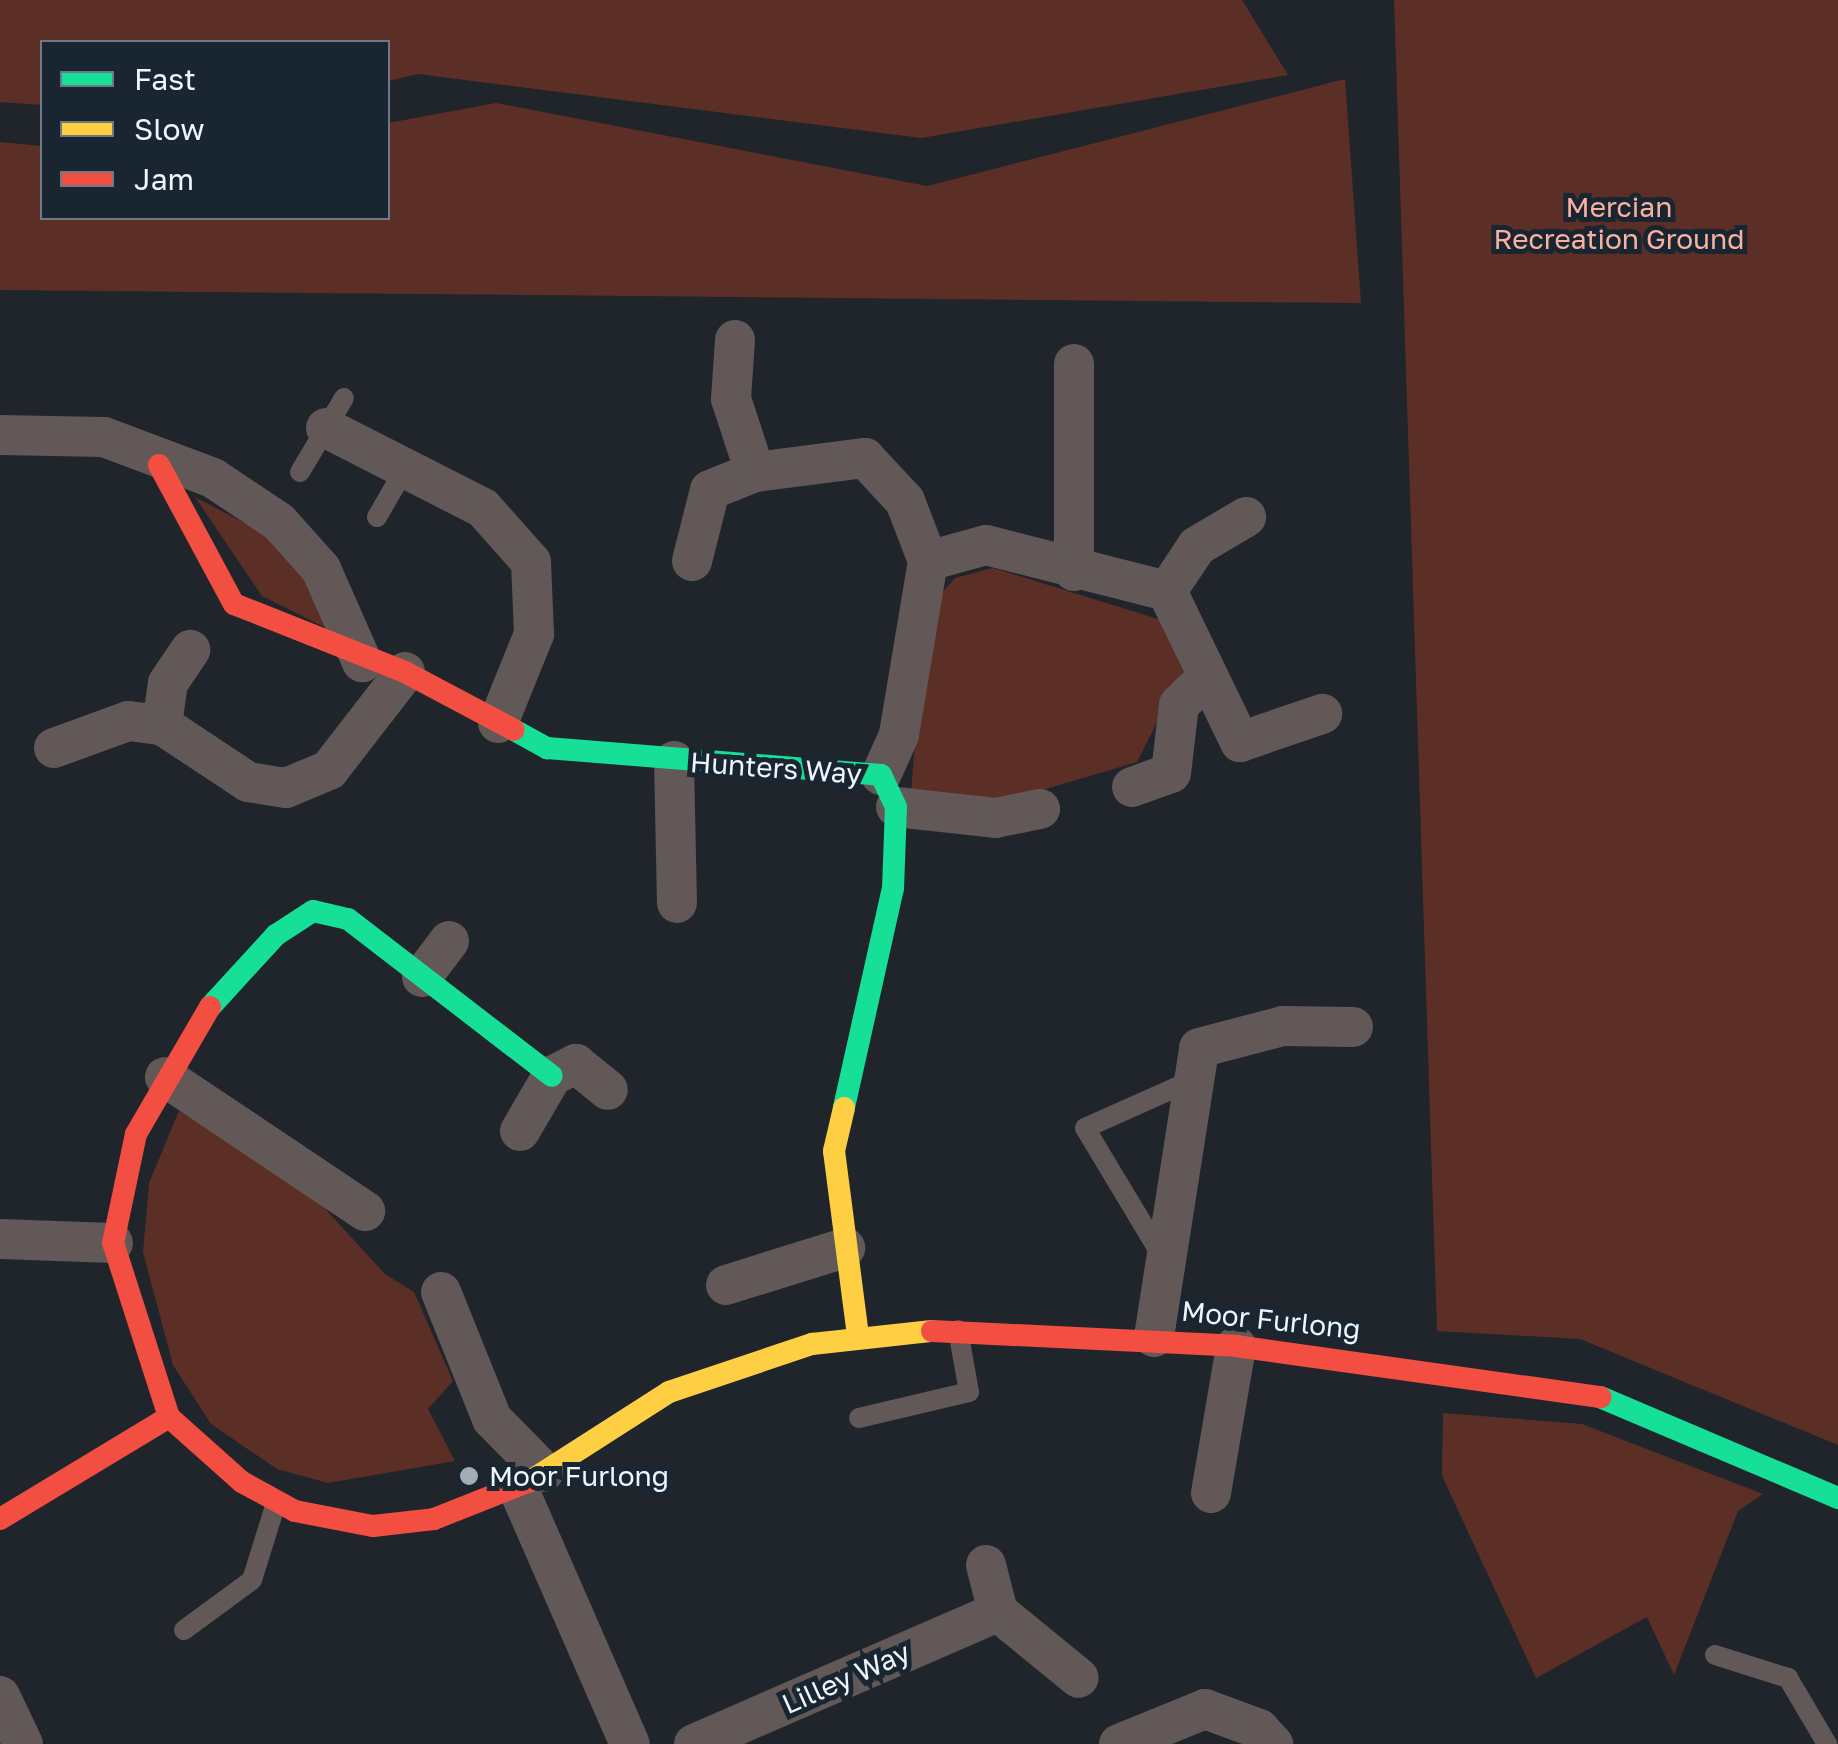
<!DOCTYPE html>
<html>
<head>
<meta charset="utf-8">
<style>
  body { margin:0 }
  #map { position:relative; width:1838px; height:1744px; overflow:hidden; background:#1f252b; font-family:"Golos Text",sans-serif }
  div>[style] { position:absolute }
  .green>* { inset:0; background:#5c2f26 }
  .lane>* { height:20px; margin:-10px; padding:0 10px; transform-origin:10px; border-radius:10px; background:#615857 }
  .street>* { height:40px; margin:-20px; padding:0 20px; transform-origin:20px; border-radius:20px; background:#615857 }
  .fast>* { height:22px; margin:-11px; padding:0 11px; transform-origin:11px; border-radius:11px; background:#16e098 }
  .slow>* { height:22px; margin:-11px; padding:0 11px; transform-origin:11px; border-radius:11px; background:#ffcf43 }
  .jam>* { height:22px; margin:-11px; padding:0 11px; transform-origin:11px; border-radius:11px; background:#f24e42 }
  .dots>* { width:28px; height:28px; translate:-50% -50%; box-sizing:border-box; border:5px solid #192631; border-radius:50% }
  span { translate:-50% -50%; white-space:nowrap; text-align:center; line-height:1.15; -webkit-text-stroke:10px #192631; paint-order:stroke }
  .park-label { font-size:28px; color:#fab19f }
  .street-label { font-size:28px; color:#edf5fd }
  .poi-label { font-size:28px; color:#edf5fd }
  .left { translate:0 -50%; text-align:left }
  .legend { position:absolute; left:40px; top:40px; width:350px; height:180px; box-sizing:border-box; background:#192631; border:2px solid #6e7983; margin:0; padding:12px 18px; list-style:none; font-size:30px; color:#edf5fd }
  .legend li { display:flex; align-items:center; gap:20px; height:50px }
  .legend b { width:50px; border:2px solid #6e7983 }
</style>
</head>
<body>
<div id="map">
  <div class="green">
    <i style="clip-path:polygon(0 0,1242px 0,1288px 75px,921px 138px,418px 74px,388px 81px,388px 42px,42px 42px,42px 105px,0 102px)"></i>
    <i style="clip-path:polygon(1394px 0,1838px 0,1838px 1445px,1580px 1339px,1437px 1331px)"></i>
    <i style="clip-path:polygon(1345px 79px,1361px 303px,0 290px,0 142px,42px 146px,42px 218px,388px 218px,388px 123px,496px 103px,927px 186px)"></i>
    <i style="clip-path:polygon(195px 497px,280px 542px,309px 574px,324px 627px,262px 596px)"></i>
    <i style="clip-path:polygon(993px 568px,1161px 620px,1183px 671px,1137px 762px,998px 803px,911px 794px,918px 702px,942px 593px,955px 578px)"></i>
    <i style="clip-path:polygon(179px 1111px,294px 1175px,385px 1274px,414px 1292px,453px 1381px,428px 1409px,455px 1461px,328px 1483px,277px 1469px,211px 1424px,173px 1365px,143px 1252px,149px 1183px)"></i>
    <i style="clip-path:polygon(1443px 1413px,1582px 1424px,1763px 1494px,1738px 1511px,1674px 1675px,1647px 1617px,1536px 1678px,1442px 1476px)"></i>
  </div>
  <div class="lane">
    <i style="left:300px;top:472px;width:86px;rotate:-59.3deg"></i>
    <i style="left:377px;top:517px;width:58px;rotate:-59.9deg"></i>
    <i style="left:1162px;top:1256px;width:149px;rotate:-121deg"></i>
    <i style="left:1085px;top:1128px;width:120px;rotate:-24deg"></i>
    <i style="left:859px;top:1418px;width:113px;rotate:-13.3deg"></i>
    <i style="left:969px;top:1392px;width:63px;rotate:-100.1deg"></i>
    <i style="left:184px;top:1630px;width:84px;rotate:-36.3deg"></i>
    <i style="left:252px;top:1580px;width:81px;rotate:-72.7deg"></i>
    <i style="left:1715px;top:1655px;width:77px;rotate:17.5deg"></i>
    <i style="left:1788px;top:1678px;width:77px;rotate:59.4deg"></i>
  </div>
  <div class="street">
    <i style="left:735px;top:340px;width:59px;rotate:93.9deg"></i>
    <i style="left:731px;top:399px;width:77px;rotate:71.8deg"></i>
    <i style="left:1074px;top:364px;width:207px;rotate:90deg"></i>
    <i style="left:326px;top:428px;width:176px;rotate:27deg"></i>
    <i style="left:483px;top:508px;width:72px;rotate:48.4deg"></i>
    <i style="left:531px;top:562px;width:72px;rotate:87.6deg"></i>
    <i style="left:534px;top:634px;width:96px;rotate:112deg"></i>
    <i style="left:0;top:435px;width:104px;rotate:1.1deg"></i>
    <i style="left:104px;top:437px;width:116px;rotate:20.6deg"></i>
    <i style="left:213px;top:478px;width:79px;rotate:33.7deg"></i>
    <i style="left:279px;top:522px;width:63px;rotate:48.2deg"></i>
    <i style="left:321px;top:569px;width:102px;rotate:66.2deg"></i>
    <i style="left:692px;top:561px;width:73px;rotate:-75.8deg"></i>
    <i style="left:710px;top:490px;width:48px;rotate:-21.8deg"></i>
    <i style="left:755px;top:472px;width:111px;rotate:-7.3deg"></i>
    <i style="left:865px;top:458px;width:59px;rotate:47.1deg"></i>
    <i style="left:905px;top:501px;width:64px;rotate:69deg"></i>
    <i style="left:928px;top:561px;width:176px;rotate:99.5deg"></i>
    <i style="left:899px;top:735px;width:44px;rotate:114.2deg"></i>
    <i style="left:928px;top:561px;width:60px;rotate:-15.4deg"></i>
    <i style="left:986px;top:545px;width:187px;rotate:14.3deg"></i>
    <i style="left:1167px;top:591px;width:168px;rotate:64.2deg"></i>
    <i style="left:1240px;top:742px;width:87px;rotate:-18.9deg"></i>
    <i style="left:1167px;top:591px;width:54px;rotate:-56.3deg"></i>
    <i style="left:1197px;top:546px;width:57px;rotate:-30.6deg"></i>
    <i style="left:162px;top:725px;width:42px;rotate:-81.9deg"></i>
    <i style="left:168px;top:683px;width:40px;rotate:-56deg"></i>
    <i style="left:54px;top:748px;width:79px;rotate:-20deg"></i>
    <i style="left:128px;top:721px;width:34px;rotate:7deg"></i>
    <i style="left:162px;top:725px;width:103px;rotate:33.5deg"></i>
    <i style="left:248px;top:782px;width:38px;rotate:9deg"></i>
    <i style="left:286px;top:788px;width:47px;rotate:-22.7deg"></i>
    <i style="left:329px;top:770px;width:124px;rotate:-52.2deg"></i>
    <i style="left:674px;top:761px;width:142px;rotate:88.8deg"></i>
    <i style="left:1132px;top:787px;width:41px;rotate:-19.7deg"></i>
    <i style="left:1171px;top:773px;width:68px;rotate:-83.3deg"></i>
    <i style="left:1179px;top:705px;width:38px;rotate:-45deg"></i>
    <i style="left:896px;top:807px;width:100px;rotate:6.3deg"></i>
    <i style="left:995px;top:818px;width:46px;rotate:-11.3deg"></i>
    <i style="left:422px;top:977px;width:45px;rotate:-53.1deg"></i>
    <i style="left:165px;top:1077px;width:241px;rotate:33.8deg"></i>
    <i style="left:520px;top:1131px;width:64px;rotate:-59.8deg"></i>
    <i style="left:552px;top:1076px;width:27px;rotate:-27deg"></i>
    <i style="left:576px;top:1064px;width:41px;rotate:39.1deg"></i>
    <i style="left:0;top:1239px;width:113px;rotate:2deg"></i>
    <i style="left:726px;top:1285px;width:125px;rotate:-17.3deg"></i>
    <i style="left:441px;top:1292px;width:137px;rotate:68.1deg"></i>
    <i style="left:492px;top:1419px;width:74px;rotate:45.5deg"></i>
    <i style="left:1154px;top:1337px;width:292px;rotate:-81.1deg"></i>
    <i style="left:1199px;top:1048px;width:87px;rotate:-14.7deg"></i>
    <i style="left:1283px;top:1026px;width:70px;rotate:0.8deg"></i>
    <i style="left:518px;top:1488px;width:279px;rotate:66.4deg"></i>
    <i style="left:1211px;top:1493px;width:149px;rotate:-80.3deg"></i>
    <i style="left:986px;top:1565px;width:49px;rotate:75.7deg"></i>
    <i style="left:998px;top:1612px;width:104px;rotate:39.2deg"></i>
    <i style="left:0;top:1696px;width:53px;rotate:64.4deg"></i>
    <i style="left:694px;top:1744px;width:331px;rotate:-23.5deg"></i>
    <i style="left:1119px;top:1744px;width:93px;rotate:-22.1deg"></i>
    <i style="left:1205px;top:1709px;width:58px;rotate:20.3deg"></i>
    <i style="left:1259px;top:1729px;width:21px;rotate:47deg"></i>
  </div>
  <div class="fast">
    <i style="left:514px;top:730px;width:38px;rotate:29deg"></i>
    <i style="left:547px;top:748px;width:335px;rotate:4.6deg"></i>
    <i style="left:881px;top:775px;width:35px;rotate:65deg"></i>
    <i style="left:896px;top:807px;width:81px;rotate:92.1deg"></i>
    <i style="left:893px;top:888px;width:225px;rotate:102.6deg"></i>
    <i style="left:210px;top:1007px;width:98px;rotate:-47.5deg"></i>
    <i style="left:276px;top:935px;width:44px;rotate:-33deg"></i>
    <i style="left:313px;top:911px;width:36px;rotate:13deg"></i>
    <i style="left:348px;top:919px;width:257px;rotate:37.6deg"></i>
    <i style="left:1600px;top:1397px;width:259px;rotate:23deg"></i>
  </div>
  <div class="slow">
    <i style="left:844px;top:1108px;width:44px;rotate:103.1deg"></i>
    <i style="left:834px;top:1151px;width:186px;rotate:82.6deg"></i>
    <i style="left:530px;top:1481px;width:165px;rotate:-32.6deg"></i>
    <i style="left:669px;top:1392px;width:151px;rotate:-18.6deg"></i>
    <i style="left:812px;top:1344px;width:121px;rotate:-6.2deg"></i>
  </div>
  <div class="jam">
    <i style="left:159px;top:465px;width:158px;rotate:61.7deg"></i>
    <i style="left:234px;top:604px;width:184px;rotate:21.7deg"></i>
    <i style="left:405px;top:672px;width:123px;rotate:28deg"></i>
    <i style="left:932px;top:1331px;width:304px;rotate:2.8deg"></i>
    <i style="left:1236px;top:1346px;width:368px;rotate:8deg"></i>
    <i style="left:169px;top:1417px;width:183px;rotate:-107.8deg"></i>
    <i style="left:113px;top:1243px;width:111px;rotate:-78.1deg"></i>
    <i style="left:136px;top:1134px;width:147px;rotate:-59.8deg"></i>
    <i style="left:0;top:1519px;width:197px;rotate:-31.1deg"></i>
    <i style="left:169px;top:1417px;width:98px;rotate:41.7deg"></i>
    <i style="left:242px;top:1482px;width:60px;rotate:28.7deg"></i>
    <i style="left:295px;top:1511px;width:79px;rotate:10.9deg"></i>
    <i style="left:373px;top:1526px;width:61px;rotate:-6.5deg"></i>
    <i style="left:434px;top:1519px;width:103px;rotate:-21.6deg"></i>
  </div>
  <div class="dots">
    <i style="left:469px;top:1476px;background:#a5acb4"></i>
  </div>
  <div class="park-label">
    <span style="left:1619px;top:223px">Mercian<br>Recreation Ground</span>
  </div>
  <div class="street-label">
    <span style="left:776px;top:768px;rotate:4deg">Hunters Way</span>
    <span style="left:1271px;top:1320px;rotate:6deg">Moor Furlong</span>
    <span style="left:846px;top:1678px;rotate:-24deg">Lilley Way</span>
  </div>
  <div class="poi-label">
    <span class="left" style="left:489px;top:1476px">Moor Furlong</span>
  </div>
  <ul class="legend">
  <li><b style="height:12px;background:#16e098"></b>Fast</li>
  <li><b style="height:12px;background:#ffcf43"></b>Slow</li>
  <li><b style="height:12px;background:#f24e42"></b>Jam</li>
  </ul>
</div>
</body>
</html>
